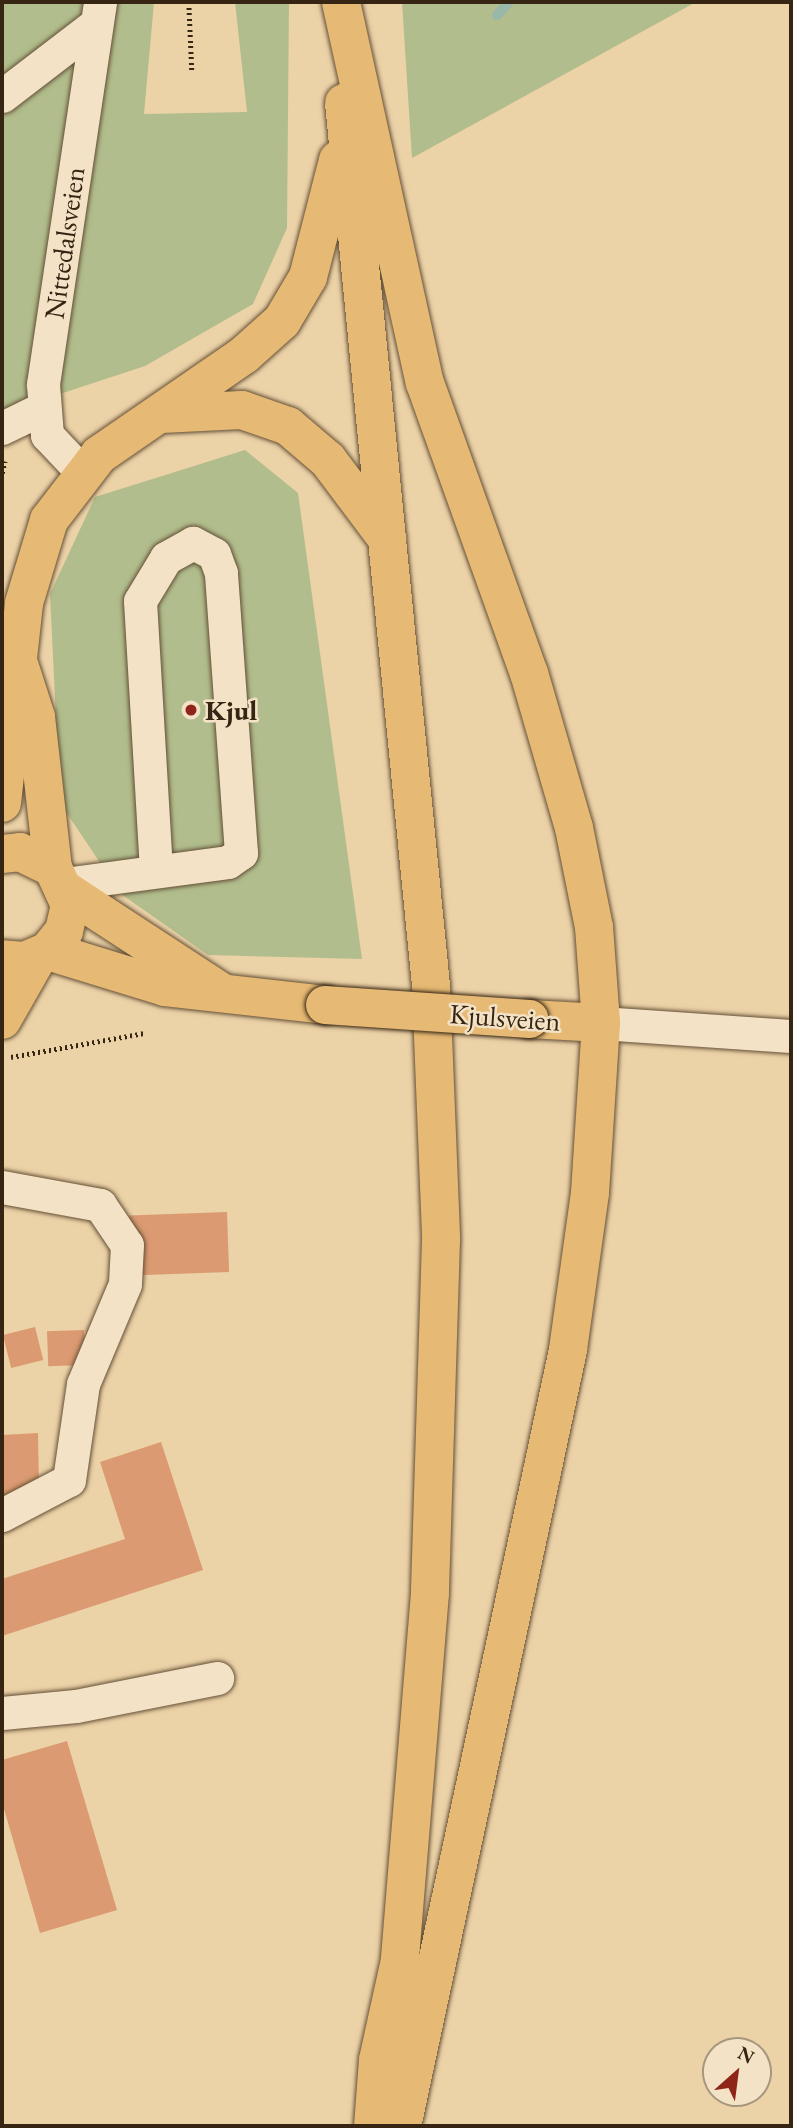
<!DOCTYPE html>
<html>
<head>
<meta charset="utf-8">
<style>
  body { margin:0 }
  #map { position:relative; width:793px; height:2128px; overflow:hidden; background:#ecd2a7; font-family:"EB Garamond",serif }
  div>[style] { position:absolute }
  .green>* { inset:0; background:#b1bd8c }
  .stream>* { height:10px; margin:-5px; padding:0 5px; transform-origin:5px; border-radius:5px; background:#99b8a9 }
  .building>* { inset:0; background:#db9a71; transform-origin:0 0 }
  .path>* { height:4.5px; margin-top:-2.25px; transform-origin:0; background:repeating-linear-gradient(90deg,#362512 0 2px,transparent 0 5.5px) }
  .roads { filter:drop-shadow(0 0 2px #645037) drop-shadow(0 0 2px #645037) }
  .minor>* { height:33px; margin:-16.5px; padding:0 16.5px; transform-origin:16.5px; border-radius:16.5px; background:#f3e2c6 }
  .major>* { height:38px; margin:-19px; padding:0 19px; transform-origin:19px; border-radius:19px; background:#e6b974 }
  .highway>* { height:38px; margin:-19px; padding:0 19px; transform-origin:19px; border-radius:19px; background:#e6b974 }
  .bridges { filter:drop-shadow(0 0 2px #362512) drop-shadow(0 0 2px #362512) }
  .major-bridge>* { height:38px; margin:-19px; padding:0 19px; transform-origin:19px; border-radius:19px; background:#e6b974 }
  .dots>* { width:19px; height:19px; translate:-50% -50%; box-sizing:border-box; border:4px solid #f3e2c6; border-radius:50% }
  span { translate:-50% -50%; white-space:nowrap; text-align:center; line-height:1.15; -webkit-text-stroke:5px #f3e2c6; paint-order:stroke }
  .street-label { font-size:28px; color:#362512 }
  .poi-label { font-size:28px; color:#362512; font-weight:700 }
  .left { translate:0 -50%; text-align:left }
  .frame { position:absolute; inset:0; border:4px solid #362512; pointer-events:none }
  .north { position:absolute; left:702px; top:2037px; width:70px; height:70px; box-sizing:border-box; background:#f3e2c6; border:2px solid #a7967e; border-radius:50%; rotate:28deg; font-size:19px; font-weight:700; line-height:28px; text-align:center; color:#362512 }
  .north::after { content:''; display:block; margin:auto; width:24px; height:32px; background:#8f2418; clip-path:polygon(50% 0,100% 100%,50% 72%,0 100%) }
</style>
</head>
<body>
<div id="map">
  <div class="green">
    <i style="clip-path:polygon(2px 2px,154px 2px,144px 114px,247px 112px,235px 2px,289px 2px,287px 228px,253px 304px,145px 366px,2px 413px)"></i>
    <i style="clip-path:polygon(402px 2px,696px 2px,412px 158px)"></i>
    <i style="clip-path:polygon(245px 450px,298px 493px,362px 959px,208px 955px,121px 894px,60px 803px,50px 594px,95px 497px)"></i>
  </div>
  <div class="stream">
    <i style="left:497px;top:15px;width:18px;rotate:-47deg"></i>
  </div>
  <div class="building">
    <i style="left:227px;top:1212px;width:60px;height:98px;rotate:88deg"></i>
    <i style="left:35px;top:1327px;width:34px;height:33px;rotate:76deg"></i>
    <i style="left:84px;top:1330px;width:35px;height:37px;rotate:88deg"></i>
    <i style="clip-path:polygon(38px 1433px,39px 1488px,3px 1496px,2px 1435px)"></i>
    <i style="clip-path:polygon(161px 1442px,203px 1570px,2px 1636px,2px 1579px,125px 1539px,100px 1462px)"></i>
    <i style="clip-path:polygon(67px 1741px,117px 1910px,40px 1933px,2px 1802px,2px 1760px)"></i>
  </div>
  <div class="path">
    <i style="left:189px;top:2px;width:68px;rotate:87.5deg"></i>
    <i style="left:2px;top:473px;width:12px;rotate:-76deg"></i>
    <i style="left:11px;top:1057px;width:135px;rotate:-10.2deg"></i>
  </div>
  <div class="roads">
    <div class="minor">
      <i style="left:2px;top:96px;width:118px;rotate:-37.5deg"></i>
      <i style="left:2px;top:428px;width:46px;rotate:-26deg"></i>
      <i style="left:82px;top:472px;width:51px;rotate:-133.4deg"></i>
      <i style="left:47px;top:435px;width:51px;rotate:-94.5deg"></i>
      <i style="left:43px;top:384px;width:386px;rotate:-81.5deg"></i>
      <i style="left:64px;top:884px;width:165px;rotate:-7.6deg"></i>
      <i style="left:228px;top:862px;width:16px;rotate:-35deg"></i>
      <i style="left:241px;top:853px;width:281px;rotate:-94.1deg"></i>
      <i style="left:221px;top:573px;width:20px;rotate:-110deg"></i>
      <i style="left:214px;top:554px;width:24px;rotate:-152deg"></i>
      <i style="left:193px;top:543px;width:31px;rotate:151deg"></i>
      <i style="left:166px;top:558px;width:50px;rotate:121.2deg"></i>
      <i style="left:140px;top:601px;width:267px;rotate:86.6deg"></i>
      <i style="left:601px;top:1023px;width:190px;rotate:3.9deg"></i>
      <i style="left:2px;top:1187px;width:100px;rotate:10.4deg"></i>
      <i style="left:100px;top:1205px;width:48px;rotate:56deg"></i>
      <i style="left:127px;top:1245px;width:39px;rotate:93deg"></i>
      <i style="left:125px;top:1284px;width:108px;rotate:112.8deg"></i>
      <i style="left:83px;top:1384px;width:97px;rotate:98.3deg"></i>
      <i style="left:69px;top:1480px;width:76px;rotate:152.4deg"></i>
      <i style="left:2px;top:1713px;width:74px;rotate:-5.4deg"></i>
      <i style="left:76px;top:1706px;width:144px;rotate:-11.2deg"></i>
    </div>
    <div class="major">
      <i style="left:2px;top:854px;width:18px;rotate:-6deg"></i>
      <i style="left:20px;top:852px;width:37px;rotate:26deg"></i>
      <i style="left:53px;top:868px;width:41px;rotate:65.3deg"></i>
      <i style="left:70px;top:905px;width:27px;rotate:103deg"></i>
      <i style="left:64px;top:931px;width:26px;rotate:129deg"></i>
      <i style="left:48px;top:951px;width:26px;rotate:157deg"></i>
      <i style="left:24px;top:961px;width:22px;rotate:-175deg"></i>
      <i style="left:68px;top:892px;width:181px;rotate:33.1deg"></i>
      <i style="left:48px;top:951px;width:122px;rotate:17.1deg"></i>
      <i style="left:165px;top:987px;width:161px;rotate:6.4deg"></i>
      <i style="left:530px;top:1019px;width:71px;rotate:3.2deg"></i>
      <i style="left:2px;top:1020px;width:73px;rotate:-60.3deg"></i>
    </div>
    <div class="highway">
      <i style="left:341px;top:2px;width:390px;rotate:77.6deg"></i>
      <i style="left:425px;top:383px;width:308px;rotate:70.3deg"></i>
      <i style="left:529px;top:673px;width:161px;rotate:73.8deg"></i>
      <i style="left:574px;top:828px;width:101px;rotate:78.6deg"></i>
      <i style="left:594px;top:927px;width:96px;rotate:85.8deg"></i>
      <i style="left:601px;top:1023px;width:170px;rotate:93.7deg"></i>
      <i style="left:590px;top:1193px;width:159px;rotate:98deg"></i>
      <i style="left:568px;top:1350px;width:784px;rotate:102.07deg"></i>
      <i style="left:344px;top:103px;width:887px;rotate:84.37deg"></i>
      <i style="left:431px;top:986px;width:254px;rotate:87.7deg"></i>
      <i style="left:441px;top:1240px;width:353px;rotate:91.8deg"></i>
      <i style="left:430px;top:1593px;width:368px;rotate:94.7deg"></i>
      <i style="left:400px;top:1960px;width:102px;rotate:102.4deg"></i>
      <i style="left:378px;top:2060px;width:66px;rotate:94.3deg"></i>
      <i style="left:161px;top:414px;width:81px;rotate:-2.8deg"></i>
      <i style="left:242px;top:410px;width:49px;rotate:19.2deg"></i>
      <i style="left:288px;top:426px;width:52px;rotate:40.4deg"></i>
      <i style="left:328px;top:460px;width:99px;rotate:53.2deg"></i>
      <i style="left:19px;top:664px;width:56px;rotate:72.2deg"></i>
      <i style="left:36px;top:717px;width:152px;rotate:83.6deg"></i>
      <i style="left:2px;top:803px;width:201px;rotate:-83.7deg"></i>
      <i style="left:24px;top:603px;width:87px;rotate:-73.2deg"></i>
      <i style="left:49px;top:520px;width:82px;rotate:-52.4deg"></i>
      <i style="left:99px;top:455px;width:176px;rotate:-34.6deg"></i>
      <i style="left:244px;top:355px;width:51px;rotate:-41.8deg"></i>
      <i style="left:282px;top:321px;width:51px;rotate:-59.4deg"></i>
      <i style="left:308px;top:277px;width:121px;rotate:-75.6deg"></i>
    </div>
  </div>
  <div class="bridges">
    <div class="major-bridge">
      <i style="left:325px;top:1005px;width:205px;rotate:3.9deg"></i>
    </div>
  </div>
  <div class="dots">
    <i style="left:191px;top:710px;background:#8f2418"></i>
  </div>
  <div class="street-label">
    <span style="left:64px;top:243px;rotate:-82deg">Nittedalsveien</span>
    <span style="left:505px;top:1017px;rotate:4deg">Kjulsveien</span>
  </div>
  <div class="poi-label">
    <span class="left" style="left:205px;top:710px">Kjul</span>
  </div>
  <div class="frame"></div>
  <div class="north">N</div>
</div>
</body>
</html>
